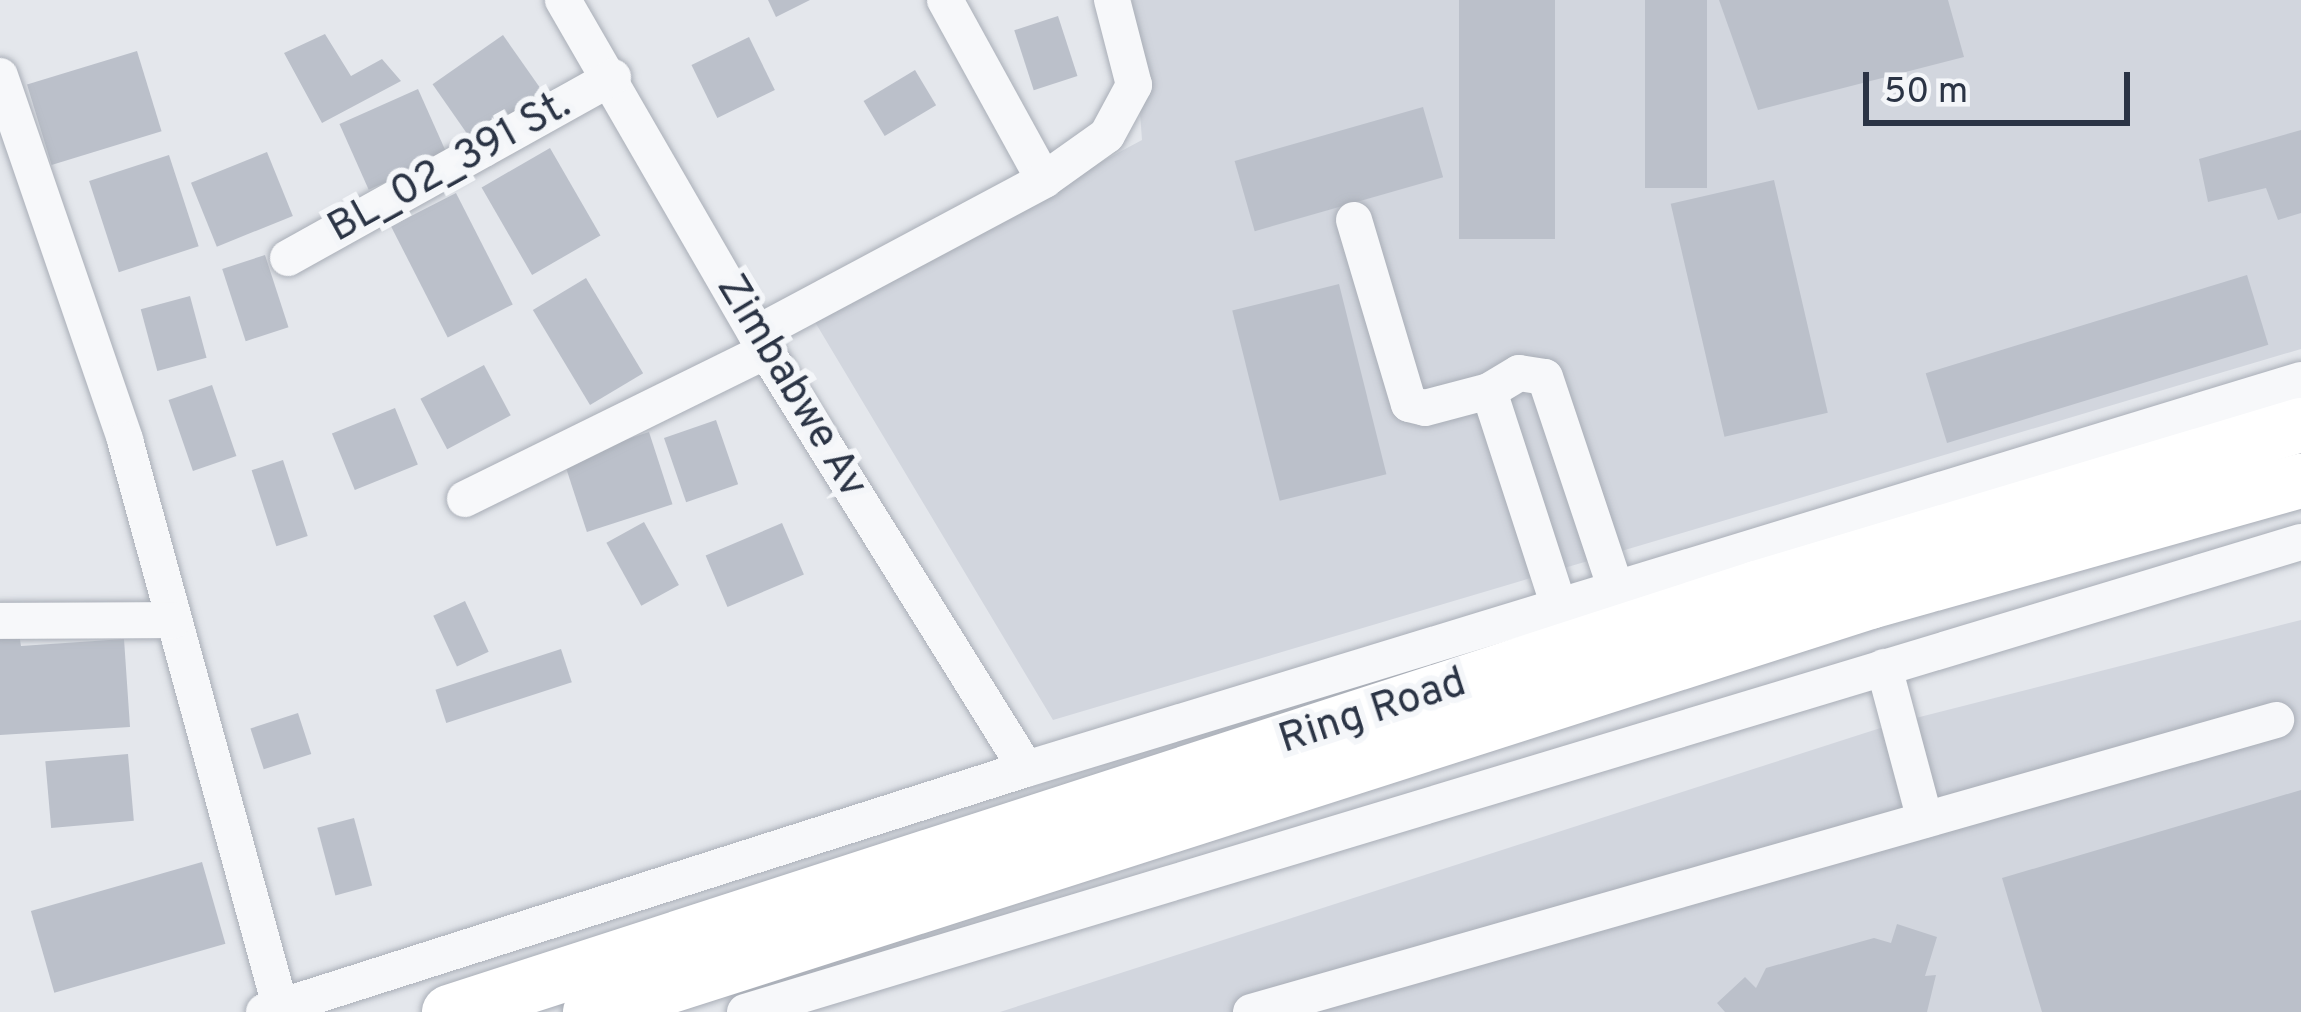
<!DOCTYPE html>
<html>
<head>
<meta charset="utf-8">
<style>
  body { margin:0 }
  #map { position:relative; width:2301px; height:1012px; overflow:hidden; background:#e4e7ec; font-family:Overpass,sans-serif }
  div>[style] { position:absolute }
  .built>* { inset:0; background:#d2d6de }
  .building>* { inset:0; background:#bbc0ca; transform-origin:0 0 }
  .roads { filter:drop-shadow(0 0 3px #a9aeb7) drop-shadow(0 0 3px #a9aeb7) }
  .minor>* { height:36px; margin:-18px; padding:0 18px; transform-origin:18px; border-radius:18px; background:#f7f8fa }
  .highway>* { height:54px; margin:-27px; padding:0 27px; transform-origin:27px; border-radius:27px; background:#fff }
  span { translate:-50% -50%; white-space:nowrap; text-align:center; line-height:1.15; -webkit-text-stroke:12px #f4f6f9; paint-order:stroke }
  .street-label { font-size:42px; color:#2b3445 }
  .scale { position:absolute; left:1863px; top:72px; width:267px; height:54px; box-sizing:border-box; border:6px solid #2b3445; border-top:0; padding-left:15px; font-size:36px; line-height:42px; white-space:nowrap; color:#2b3445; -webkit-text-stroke:9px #f4f6f9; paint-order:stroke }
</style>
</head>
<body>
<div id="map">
  <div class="built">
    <i style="clip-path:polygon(1132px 0,2301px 0,2301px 349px,1053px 720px,812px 317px,1142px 140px)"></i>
    <i style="clip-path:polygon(2301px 620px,2301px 1012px,1000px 1012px,1896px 723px)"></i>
  </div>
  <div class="building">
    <i style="clip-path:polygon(768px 0,810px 0,776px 17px)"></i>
    <i style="left:1459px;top:0;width:96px;height:239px"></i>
    <i style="left:1645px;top:0;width:62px;height:188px"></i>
    <i style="clip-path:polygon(1719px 0,1948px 0,1964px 57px,1758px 110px)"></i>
    <i style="left:1058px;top:16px;width:63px;height:46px;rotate:72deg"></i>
    <i style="clip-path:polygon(325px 34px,351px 76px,382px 59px,401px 81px,322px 123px,284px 53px)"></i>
    <i style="left:503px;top:35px;width:70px;height:86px;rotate:55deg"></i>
    <i style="left:749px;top:37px;width:59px;height:64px;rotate:64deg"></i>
    <i style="left:137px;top:51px;width:84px;height:115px;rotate:73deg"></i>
    <i style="left:915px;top:70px;width:41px;height:60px;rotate:59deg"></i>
    <i style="left:418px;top:89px;width:72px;height:86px;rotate:66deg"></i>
    <i style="left:1423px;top:107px;width:73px;height:196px;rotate:74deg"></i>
    <i style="clip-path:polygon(2301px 130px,2301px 213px,2278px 220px,2266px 188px,2208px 202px,2199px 159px)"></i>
    <i style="left:550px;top:148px;width:101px;height:79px;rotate:60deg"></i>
    <i style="left:267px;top:152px;width:69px;height:82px;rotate:68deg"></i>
    <i style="left:169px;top:155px;width:96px;height:84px;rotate:72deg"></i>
    <i style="left:1774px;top:180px;width:239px;height:106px;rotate:77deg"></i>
    <i style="left:456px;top:193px;width:125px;height:73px;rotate:63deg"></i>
    <i style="left:265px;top:255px;width:76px;height:45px;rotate:72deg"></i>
    <i style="left:2247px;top:275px;width:73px;height:336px;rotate:73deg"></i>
    <i style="left:586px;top:278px;width:111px;height:62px;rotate:59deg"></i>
    <i style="left:1339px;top:284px;width:196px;height:110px;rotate:76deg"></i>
    <i style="left:190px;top:296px;width:64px;height:51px;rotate:75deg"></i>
    <i style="left:484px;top:365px;width:57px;height:72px;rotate:62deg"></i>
    <i style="left:212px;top:385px;width:75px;height:46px;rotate:71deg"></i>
    <i style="left:395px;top:408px;width:61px;height:68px;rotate:68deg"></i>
    <i style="left:716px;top:420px;width:68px;height:55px;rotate:71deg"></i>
    <i style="left:649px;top:432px;width:76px;height:90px;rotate:72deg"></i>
    <i style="left:283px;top:460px;width:80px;height:33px;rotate:72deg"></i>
    <i style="left:644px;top:522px;width:72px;height:43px;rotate:61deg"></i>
    <i style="left:782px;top:523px;width:56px;height:83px;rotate:67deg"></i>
    <i style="left:465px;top:601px;width:56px;height:35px;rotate:65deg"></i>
    <i style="clip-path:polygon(19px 633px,21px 646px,124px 639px,130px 727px,0 735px,0 635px)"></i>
    <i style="left:561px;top:649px;width:35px;height:132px;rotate:72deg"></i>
    <i style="left:298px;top:713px;width:43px;height:50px;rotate:72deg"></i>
    <i style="left:128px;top:754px;width:67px;height:83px;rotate:85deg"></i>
    <i style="clip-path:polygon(2301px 790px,2301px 1012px,2042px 1012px,2002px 878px)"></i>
    <i style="left:354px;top:818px;width:70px;height:38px;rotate:75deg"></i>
    <i style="left:202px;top:862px;width:85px;height:178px;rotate:74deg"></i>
    <i style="clip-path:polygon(1897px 924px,1937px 937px,1925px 976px,1936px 975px,1927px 1012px,1725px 1012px,1717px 1003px,1745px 977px,1756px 988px,1766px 968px,1874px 938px,1891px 943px)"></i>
  </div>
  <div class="roads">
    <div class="minor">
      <i style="left:563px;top:0;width:405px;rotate:60deg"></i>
      <i style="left:766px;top:351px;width:492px;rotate:58.1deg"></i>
      <i style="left:945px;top:0;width:205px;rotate:61.2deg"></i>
      <i style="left:0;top:76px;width:385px;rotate:71deg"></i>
      <i style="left:125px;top:440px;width:587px;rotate:74.68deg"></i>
      <i style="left:1354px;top:220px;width:192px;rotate:73.4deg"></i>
      <i style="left:1409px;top:404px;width:16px;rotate:14deg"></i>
      <i style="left:1425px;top:408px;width:66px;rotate:-14.9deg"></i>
      <i style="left:1489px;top:391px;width:35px;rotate:-31deg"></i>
      <i style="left:1519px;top:373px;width:26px;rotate:9deg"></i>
      <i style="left:1545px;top:377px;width:224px;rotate:71.5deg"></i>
      <i style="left:288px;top:258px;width:372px;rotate:-29.1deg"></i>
      <i style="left:756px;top:334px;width:327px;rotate:-28.1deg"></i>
      <i style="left:1044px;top:180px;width:77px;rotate:-35.5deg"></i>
      <i style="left:1107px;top:135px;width:57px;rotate:-61.6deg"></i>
      <i style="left:1134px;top:85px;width:88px;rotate:-104.5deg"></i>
      <i style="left:1489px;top:391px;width:226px;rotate:72deg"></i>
      <i style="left:465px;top:499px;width:335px;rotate:-26.2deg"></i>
      <i style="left:0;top:621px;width:173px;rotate:-0.3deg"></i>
      <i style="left:1884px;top:667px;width:158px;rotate:75deg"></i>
      <i style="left:264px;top:1012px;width:800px;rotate:-17.69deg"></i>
      <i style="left:1026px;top:769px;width:1333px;rotate:-16.97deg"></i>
      <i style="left:745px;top:1012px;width:1625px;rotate:-16.81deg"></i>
      <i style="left:1251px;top:1012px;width:1066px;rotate:-15.9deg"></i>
    </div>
    <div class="highway">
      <i style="left:449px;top:1012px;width:1374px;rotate:-17.97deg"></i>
      <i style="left:1756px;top:588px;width:569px;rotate:-16.65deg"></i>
      <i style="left:590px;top:1012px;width:1344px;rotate:-17.76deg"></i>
      <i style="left:1870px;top:602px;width:448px;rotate:-15.7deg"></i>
    </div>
  </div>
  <div class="street-label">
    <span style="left:450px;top:168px;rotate:-29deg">BL_02_391 St.</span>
    <span style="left:790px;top:387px;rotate:59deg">Zimbabwe Av</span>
    <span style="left:1373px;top:713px;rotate:-18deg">Ring Road</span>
  </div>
  <div class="scale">50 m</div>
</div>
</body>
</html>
